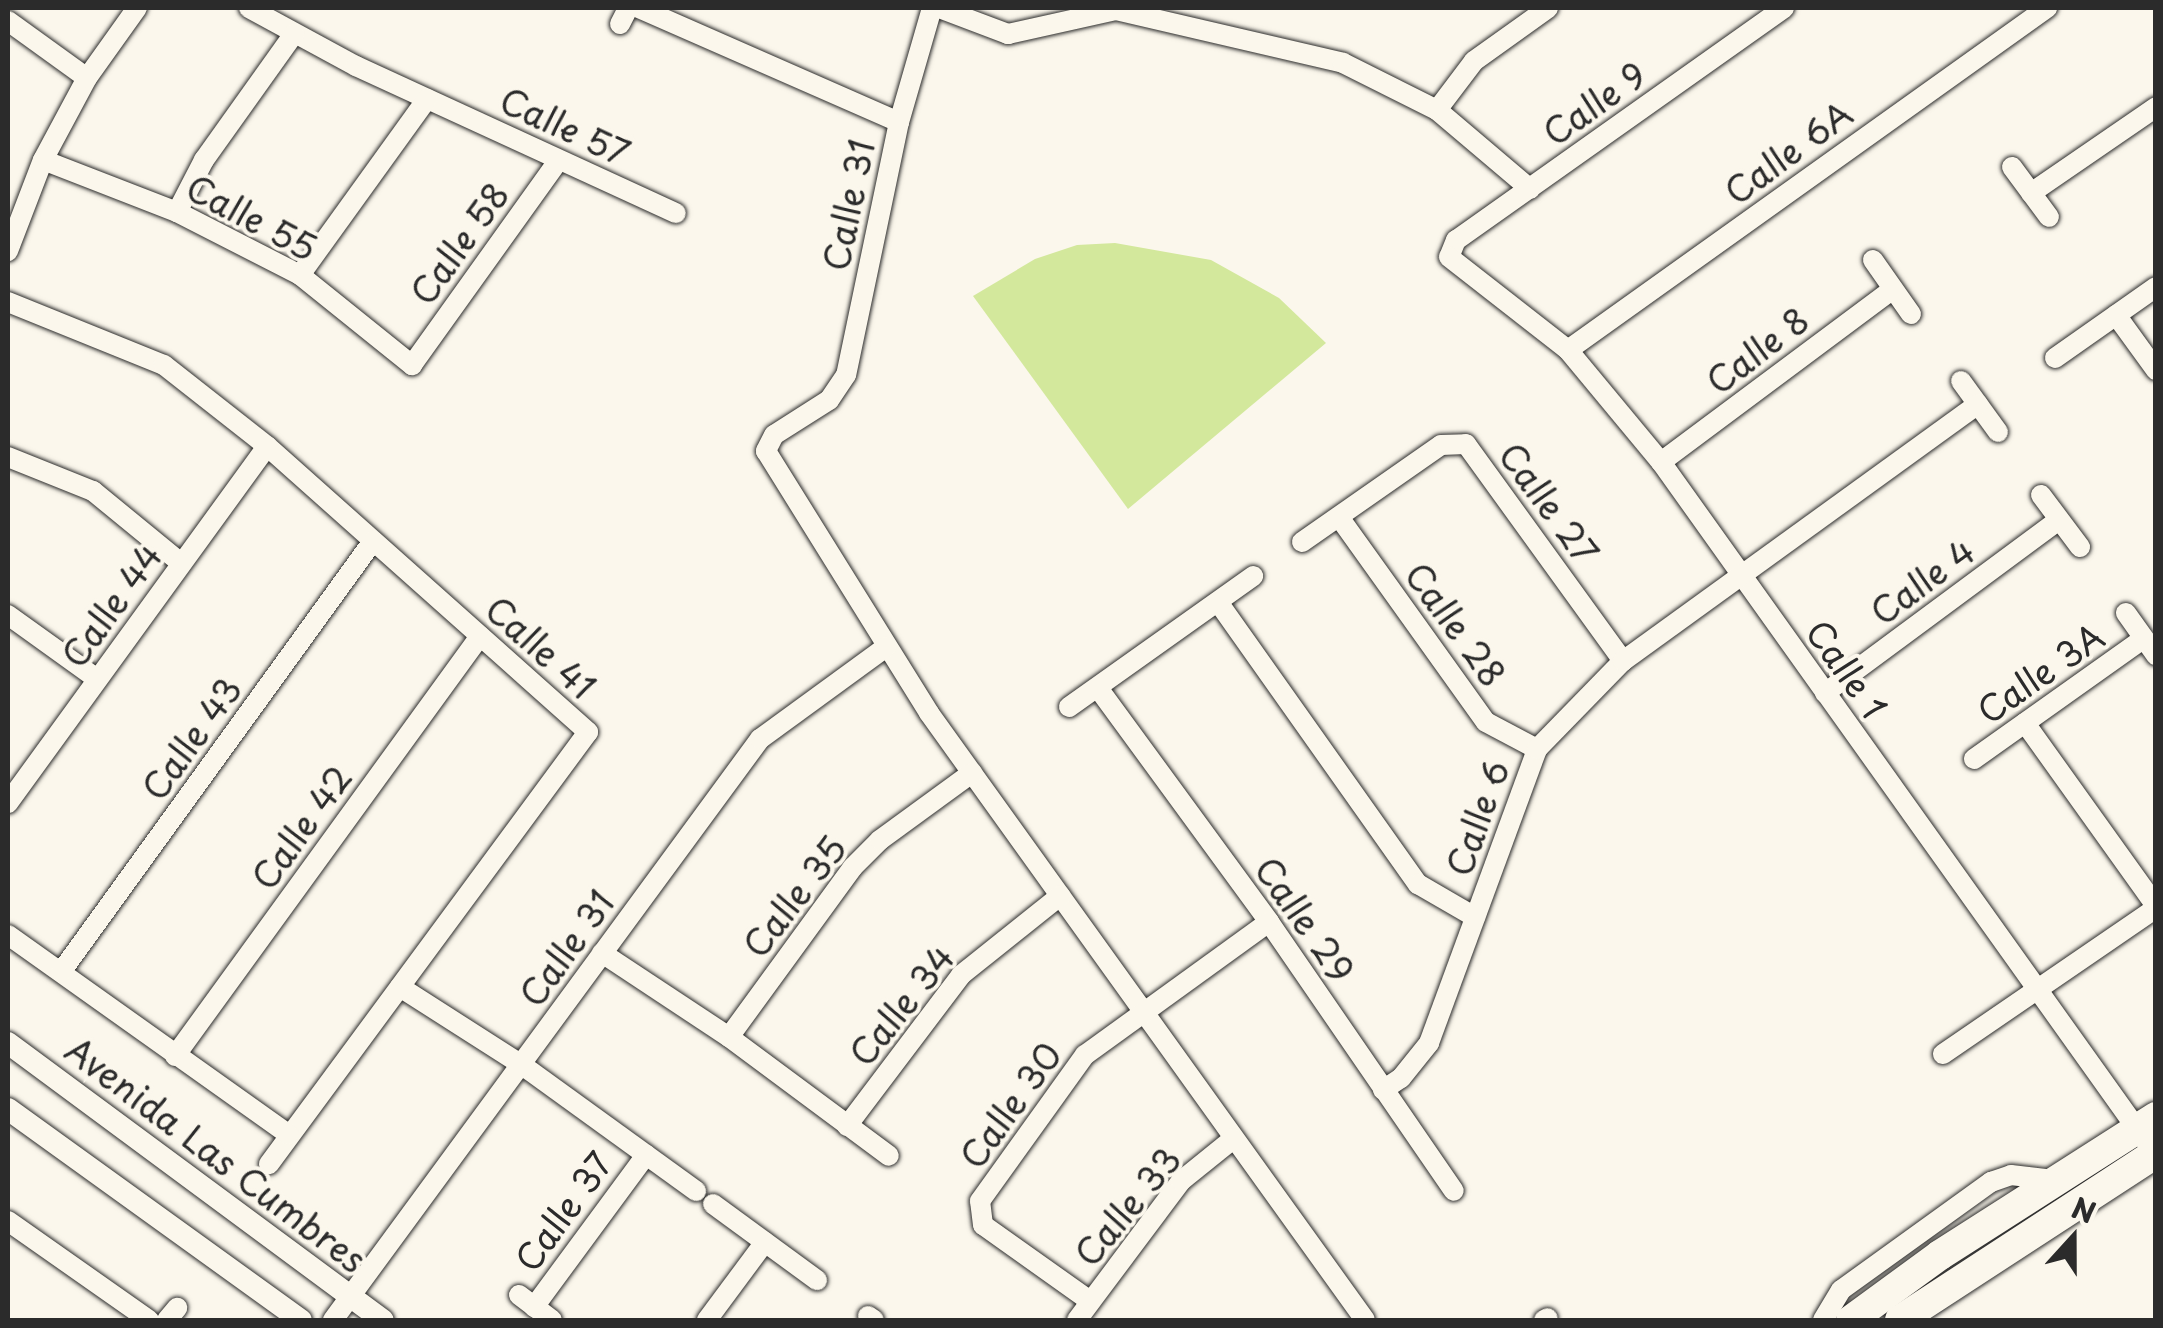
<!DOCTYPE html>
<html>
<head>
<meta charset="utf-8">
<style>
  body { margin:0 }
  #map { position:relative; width:2163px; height:1328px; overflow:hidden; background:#fbf7ec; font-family:"Playpen Sans",sans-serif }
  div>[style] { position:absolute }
  .green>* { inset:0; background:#d3e89c }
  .roads { filter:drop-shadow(0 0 2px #2b2b2b) drop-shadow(0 0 2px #2b2b2b) }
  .minor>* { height:20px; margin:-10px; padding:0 10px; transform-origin:10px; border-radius:10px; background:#fbf7ec }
  .tertiary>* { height:22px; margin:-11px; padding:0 11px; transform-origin:11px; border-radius:11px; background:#fbf7ec }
  .primary>* { height:30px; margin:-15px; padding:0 15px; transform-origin:15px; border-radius:15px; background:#fbf7ec }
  span { translate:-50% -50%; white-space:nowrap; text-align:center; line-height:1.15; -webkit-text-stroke:8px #fbf7ec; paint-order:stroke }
  .street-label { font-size:35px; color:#2b2b2b }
  .frame { position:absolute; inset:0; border:10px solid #2b2b2b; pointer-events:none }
  .north { position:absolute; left:2023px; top:1188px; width:100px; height:100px; -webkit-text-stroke:8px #fbf7ec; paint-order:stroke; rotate:21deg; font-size:28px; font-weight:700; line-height:40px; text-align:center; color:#2b2b2b }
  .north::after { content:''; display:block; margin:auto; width:35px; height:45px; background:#2b2b2b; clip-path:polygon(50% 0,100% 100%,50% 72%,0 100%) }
</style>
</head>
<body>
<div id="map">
  <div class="green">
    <i style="clip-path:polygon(1115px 243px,1211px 260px,1279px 298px,1326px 343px,1128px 509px,973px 296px,1035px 259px,1077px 245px)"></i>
  </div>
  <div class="roads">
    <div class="minor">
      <i style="left:249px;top:8px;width:122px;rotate:28.5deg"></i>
      <i style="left:356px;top:66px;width:352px;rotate:24.7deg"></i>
      <i style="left:639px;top:8px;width:284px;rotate:23.7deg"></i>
      <i style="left:932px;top:8px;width:119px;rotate:106.1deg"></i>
      <i style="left:899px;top:122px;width:258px;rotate:101.8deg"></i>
      <i style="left:846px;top:375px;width:30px;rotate:124deg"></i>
      <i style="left:829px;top:400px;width:65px;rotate:147.5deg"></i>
      <i style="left:774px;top:435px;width:18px;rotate:117deg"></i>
      <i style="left:766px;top:451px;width:309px;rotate:58.1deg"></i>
      <i style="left:929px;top:713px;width:747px;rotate:54.31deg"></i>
      <i style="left:939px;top:8px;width:74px;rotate:20.6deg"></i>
      <i style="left:1008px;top:34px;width:111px;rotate:-12.5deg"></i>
      <i style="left:1116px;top:10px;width:233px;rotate:13.1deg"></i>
      <i style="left:1343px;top:63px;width:105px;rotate:26.6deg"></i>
      <i style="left:1437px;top:110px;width:122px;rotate:40.3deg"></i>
      <i style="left:1784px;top:8px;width:402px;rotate:144.7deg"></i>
      <i style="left:1456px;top:240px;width:18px;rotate:112deg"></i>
      <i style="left:1449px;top:257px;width:151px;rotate:38deg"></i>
      <i style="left:1568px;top:350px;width:146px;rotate:50.3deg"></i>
      <i style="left:1661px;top:462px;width:850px;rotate:54.48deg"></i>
      <i style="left:8px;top:21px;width:97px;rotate:35.8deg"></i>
      <i style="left:620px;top:24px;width:18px;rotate:-63deg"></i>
      <i style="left:1437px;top:110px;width:61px;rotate:-52.9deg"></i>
      <i style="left:1474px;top:61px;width:91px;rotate:-35.6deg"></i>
      <i style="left:43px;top:160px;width:144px;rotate:21.2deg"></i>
      <i style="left:177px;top:212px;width:138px;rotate:27.1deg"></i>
      <i style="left:300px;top:275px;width:144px;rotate:38.8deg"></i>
      <i style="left:412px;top:365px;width:252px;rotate:-54.4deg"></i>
      <i style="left:2012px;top:167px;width:62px;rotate:53.5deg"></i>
      <i style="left:2031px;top:193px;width:152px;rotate:-34.5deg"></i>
      <i style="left:177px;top:212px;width:59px;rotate:-62.6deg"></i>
      <i style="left:204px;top:160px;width:155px;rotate:-54.5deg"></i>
      <i style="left:8px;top:251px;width:97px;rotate:-69deg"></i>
      <i style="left:43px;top:160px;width:93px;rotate:-61.8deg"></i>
      <i style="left:87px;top:78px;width:86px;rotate:-54.5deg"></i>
      <i style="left:1873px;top:260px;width:66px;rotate:54.9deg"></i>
      <i style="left:300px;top:275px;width:217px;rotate:-54.2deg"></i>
      <i style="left:8px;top:302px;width:168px;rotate:22deg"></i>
      <i style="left:164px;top:365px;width:131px;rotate:38.2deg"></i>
      <i style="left:267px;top:446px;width:430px;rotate:41.7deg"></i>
      <i style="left:588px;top:732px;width:537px;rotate:126.44deg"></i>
      <i style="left:2116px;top:315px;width:68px;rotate:54deg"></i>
      <i style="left:1568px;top:350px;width:589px;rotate:-35.53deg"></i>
      <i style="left:2055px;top:358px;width:123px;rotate:-35.1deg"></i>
      <i style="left:1961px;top:381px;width:63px;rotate:54deg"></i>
      <i style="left:8px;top:457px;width:92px;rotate:21.8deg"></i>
      <i style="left:93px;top:491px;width:114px;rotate:39.3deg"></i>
      <i style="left:1661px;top:462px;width:289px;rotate:-36.7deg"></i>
      <i style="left:2041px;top:495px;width:65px;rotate:53.1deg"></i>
      <i style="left:1339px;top:517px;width:252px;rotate:54.4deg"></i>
      <i style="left:1486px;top:722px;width:58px;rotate:27.9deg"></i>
      <i style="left:1302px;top:542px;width:169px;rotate:-34.9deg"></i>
      <i style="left:1441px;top:445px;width:25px;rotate:-2deg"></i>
      <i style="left:1466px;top:444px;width:268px;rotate:54.1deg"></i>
      <i style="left:1218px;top:602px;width:346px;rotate:54.7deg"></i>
      <i style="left:1418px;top:884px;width:66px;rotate:30.1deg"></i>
      <i style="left:2126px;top:613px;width:52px;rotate:54.5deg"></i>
      <i style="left:8px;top:615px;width:110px;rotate:35.7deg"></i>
      <i style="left:1098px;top:688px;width:290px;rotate:53.8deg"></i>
      <i style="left:1269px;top:922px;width:326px;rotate:55.5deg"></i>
      <i style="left:1825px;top:693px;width:291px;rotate:-36.5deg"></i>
      <i style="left:1069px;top:707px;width:226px;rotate:-35.4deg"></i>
      <i style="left:2025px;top:723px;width:225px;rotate:54.4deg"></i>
      <i style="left:1974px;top:759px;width:207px;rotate:-35.4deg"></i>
      <i style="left:8px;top:803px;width:441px;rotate:-54deg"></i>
      <i style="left:8px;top:935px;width:344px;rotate:35.4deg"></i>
      <i style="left:602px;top:953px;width:152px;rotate:33.5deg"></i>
      <i style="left:729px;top:1037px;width:199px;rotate:36.6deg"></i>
      <i style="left:61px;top:972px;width:532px;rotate:-54.1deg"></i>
      <i style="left:400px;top:987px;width:145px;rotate:32.6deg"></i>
      <i style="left:522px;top:1065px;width:215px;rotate:35.9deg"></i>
      <i style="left:729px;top:1037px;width:210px;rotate:-53.9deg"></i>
      <i style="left:853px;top:867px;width:38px;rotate:-45deg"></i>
      <i style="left:880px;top:840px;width:114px;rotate:-36.1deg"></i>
      <i style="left:1943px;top:1054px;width:258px;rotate:-34.4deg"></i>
      <i style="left:175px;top:1056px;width:519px;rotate:-54.01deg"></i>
      <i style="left:1383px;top:1090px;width:22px;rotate:-34deg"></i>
      <i style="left:1401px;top:1078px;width:45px;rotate:-51.3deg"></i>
      <i style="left:1429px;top:1043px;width:313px;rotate:-69.8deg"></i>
      <i style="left:1537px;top:749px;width:123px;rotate:-45.7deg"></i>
      <i style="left:1623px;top:661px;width:438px;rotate:-35.9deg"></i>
      <i style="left:847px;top:1126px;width:189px;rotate:-52.9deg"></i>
      <i style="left:961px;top:975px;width:127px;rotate:-38.6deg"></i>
      <i style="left:713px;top:1204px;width:129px;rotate:36.2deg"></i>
      <i style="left:8px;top:1221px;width:172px;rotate:35.1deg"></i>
      <i style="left:519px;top:1295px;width:41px;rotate:37.1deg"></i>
      <i style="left:1090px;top:1301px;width:131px;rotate:-144.6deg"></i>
      <i style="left:983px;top:1225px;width:24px;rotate:-97deg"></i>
      <i style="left:980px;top:1201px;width:180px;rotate:-54.3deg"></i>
      <i style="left:1085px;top:1055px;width:227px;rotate:-35.9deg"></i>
      <i style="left:534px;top:1307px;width:189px;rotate:-53.6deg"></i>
      <i style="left:868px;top:1316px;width:7px;rotate:34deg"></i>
      <i style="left:167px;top:1320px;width:16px;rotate:-50deg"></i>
      <i style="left:333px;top:1320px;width:721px;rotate:-53.69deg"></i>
      <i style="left:760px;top:739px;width:156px;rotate:-36.1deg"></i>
      <i style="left:707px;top:1320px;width:97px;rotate:-53.4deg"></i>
      <i style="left:1077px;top:1320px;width:174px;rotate:-53.2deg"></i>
      <i style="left:1181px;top:1181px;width:67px;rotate:-38.9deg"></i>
      <i style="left:1544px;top:1320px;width:4px;rotate:-27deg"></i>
      <i style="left:1823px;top:1320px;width:35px;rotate:-59deg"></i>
      <i style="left:1841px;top:1290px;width:185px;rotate:-35.8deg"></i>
      <i style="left:1991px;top:1182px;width:21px;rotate:-19deg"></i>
      <i style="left:2011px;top:1175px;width:43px;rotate:6.6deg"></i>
    </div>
    <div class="tertiary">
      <i style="left:8px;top:1043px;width:466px;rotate:36.5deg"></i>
      <i style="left:8px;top:1109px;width:361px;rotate:35.8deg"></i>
    </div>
    <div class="primary">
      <i style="left:1851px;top:1320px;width:110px;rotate:-36.1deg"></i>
      <i style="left:1940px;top:1255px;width:256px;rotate:-32.6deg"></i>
      <i style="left:1900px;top:1320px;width:306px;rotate:-33.1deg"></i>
    </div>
  </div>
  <div class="street-label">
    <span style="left:1594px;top:103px;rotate:-35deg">Calle 9</span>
    <span style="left:565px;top:126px;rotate:25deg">Calle 57</span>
    <span style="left:1788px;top:152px;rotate:-36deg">Calle 6A</span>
    <span style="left:848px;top:205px;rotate:-78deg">Calle 31</span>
    <span style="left:252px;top:217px;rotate:28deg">Calle 55</span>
    <span style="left:459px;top:243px;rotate:-54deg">Calle 58</span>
    <span style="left:1757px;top:350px;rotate:-37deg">Calle 8</span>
    <span style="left:1549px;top:503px;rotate:54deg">Calle 27</span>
    <span style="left:1922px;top:581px;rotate:-36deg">Calle 4</span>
    <span style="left:111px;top:605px;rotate:-54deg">Calle 44</span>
    <span style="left:1456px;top:624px;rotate:54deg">Calle 28</span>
    <span style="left:541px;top:647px;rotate:42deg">Calle 41</span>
    <span style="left:1847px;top:669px;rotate:55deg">Calle 1</span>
    <span style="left:2040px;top:673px;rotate:-35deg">Calle 3A</span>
    <span style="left:191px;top:738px;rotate:-54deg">Calle 43</span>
    <span style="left:1477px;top:818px;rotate:-70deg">Calle 6</span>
    <span style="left:301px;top:827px;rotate:-54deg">Calle 42</span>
    <span style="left:794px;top:896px;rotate:-52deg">Calle 35</span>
    <span style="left:1305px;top:919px;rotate:55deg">Calle 29</span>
    <span style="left:566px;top:948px;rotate:-54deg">Calle 31</span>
    <span style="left:901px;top:1005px;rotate:-51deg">Calle 34</span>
    <span style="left:1010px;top:1105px;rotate:-54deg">Calle 30</span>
    <span style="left:216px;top:1154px;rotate:37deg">Avenida Las Cumbres</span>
    <span style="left:1127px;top:1206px;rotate:-50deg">Calle 33</span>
    <span style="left:563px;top:1211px;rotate:-54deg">Calle 37</span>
  </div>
  <div class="frame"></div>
  <div class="north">N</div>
</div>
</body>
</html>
